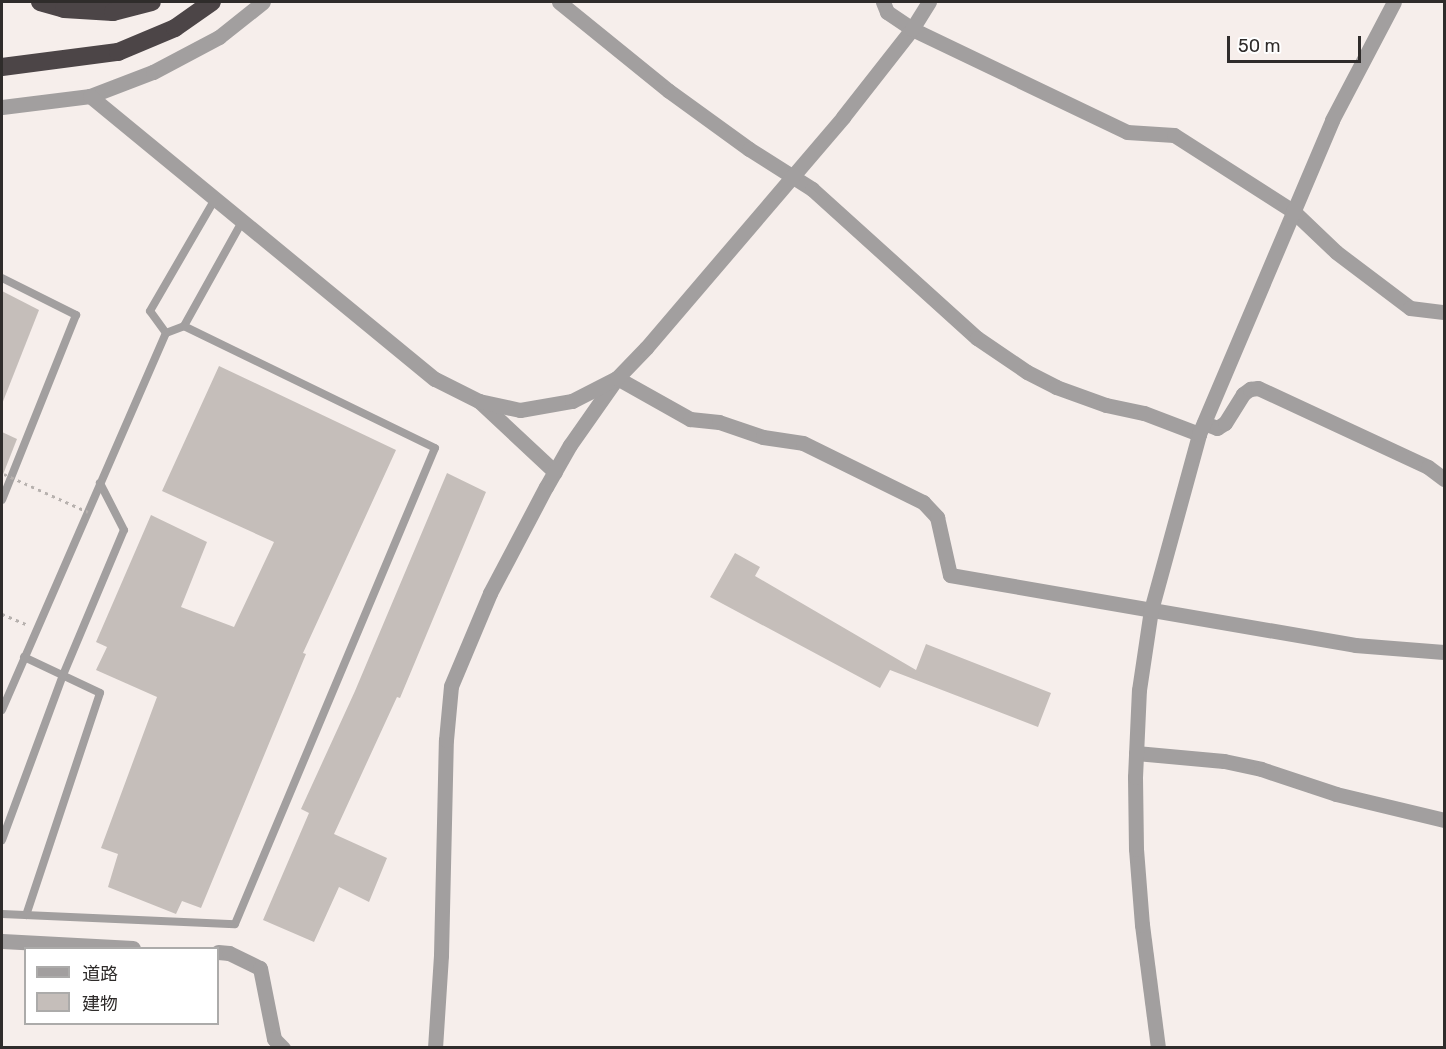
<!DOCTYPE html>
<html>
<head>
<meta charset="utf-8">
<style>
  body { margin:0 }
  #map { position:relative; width:1446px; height:1049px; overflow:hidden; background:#f6eeeb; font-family:Rubik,"Noto Sans JP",sans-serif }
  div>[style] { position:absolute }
  .building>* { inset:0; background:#c5beba }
  .path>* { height:3px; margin-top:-1.5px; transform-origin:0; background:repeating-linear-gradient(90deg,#b7b1ae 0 3px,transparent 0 7.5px) }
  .service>* { height:8px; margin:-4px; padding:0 4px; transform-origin:4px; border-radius:4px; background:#a29f9f }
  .minor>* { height:15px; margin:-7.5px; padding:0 7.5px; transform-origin:7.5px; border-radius:7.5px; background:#a29f9f }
  .tertiary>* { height:15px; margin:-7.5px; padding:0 7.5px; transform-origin:7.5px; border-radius:7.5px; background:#a29f9f }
  .motorway>* { height:18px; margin:-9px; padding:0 9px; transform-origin:9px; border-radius:9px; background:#4c4547 }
  .path-bridge>* { height:3px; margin-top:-1.5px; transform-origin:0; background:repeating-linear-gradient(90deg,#b7b1ae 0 3px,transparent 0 7.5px) }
  span { translate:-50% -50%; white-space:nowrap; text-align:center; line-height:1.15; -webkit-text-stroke:6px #fff; paint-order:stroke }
  .frame { position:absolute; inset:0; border:3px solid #2f2c2b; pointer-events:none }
  .legend { position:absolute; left:24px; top:947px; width:195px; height:78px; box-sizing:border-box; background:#fff; border:2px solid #acabaa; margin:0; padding:8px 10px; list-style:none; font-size:18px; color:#2f2c2b }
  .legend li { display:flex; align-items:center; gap:12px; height:30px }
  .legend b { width:30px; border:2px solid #acabaa }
  .scale { position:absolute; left:1227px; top:36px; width:134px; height:27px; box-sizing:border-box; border:3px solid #2f2c2b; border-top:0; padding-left:8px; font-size:18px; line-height:21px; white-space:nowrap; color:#2f2c2b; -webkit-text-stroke:4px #fff; paint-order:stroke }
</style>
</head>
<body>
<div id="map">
  <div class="building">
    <i style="clip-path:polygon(2px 291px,39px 310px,2px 404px)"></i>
    <i style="clip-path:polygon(219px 366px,396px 450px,303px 653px,306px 654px,201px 908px,182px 901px,176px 914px,108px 887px,118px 854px,101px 848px,157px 697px,96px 670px,107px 647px,96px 642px,151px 515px,207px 542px,181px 607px,234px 627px,274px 542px,162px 491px)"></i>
    <i style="clip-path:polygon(2px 432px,17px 439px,2px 477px)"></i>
    <i style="clip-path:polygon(447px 473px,486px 492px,400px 698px,397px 697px,334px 834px,387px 858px,369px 902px,339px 887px,314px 942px,263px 920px,309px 813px,301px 809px,355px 691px)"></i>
    <i style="clip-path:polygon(735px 553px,760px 567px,755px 576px,916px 670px,926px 644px,1051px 693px,1038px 727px,890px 670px,880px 688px,710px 597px)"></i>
  </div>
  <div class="path">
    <i style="left:2px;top:614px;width:28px;rotate:23deg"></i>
  </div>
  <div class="service">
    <i style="left:2px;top:278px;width:83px;rotate:26.6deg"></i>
    <i style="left:76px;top:315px;width:199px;rotate:111.8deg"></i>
    <i style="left:166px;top:333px;width:19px;rotate:-21deg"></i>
    <i style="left:184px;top:326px;width:119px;rotate:-60.9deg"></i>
    <i style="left:24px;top:657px;width:84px;rotate:25.3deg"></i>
    <i style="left:100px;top:693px;width:234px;rotate:108.4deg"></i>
    <i style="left:2px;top:710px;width:411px;rotate:-66.5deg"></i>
    <i style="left:166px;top:333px;width:27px;rotate:-126deg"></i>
    <i style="left:150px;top:311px;width:129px;rotate:-59.9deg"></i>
    <i style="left:2px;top:840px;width:176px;rotate:-69.7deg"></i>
    <i style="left:63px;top:675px;width:157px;rotate:-67.2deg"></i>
    <i style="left:124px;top:530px;width:53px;rotate:-117.1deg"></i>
    <i style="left:2px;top:914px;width:233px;rotate:2.5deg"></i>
    <i style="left:235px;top:924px;width:516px;rotate:-67.21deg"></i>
    <i style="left:435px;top:448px;width:279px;rotate:-154.1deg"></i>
  </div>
  <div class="minor">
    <i style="left:559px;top:2px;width:141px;rotate:39deg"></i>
    <i style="left:669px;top:91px;width:99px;rotate:35.9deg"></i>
    <i style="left:749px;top:149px;width:75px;rotate:32.4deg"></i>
    <i style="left:812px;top:189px;width:222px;rotate:42.1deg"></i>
    <i style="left:977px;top:338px;width:60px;rotate:34.2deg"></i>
    <i style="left:1027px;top:372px;width:33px;rotate:27deg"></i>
    <i style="left:1056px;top:387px;width:53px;rotate:19.8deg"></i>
    <i style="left:1106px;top:405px;width:39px;rotate:12deg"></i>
    <i style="left:1144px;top:413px;width:59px;rotate:20.9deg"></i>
    <i style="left:883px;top:2px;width:11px;rotate:68deg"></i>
    <i style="left:887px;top:12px;width:30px;rotate:34deg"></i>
    <i style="left:912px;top:29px;width:238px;rotate:25.6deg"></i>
    <i style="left:1127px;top:132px;width:47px;rotate:3.7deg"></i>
    <i style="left:1174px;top:135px;width:141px;rotate:32.6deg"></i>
    <i style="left:1293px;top:211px;width:59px;rotate:43.6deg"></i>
    <i style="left:1336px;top:252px;width:93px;rotate:37.1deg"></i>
    <i style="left:1410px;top:308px;width:34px;rotate:7deg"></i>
    <i style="left:2px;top:107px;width:89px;rotate:-7.1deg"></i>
    <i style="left:90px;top:96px;width:67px;rotate:-20.9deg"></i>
    <i style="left:153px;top:72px;width:75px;rotate:-27.9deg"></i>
    <i style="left:219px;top:37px;width:56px;rotate:-38.5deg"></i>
    <i style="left:479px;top:401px;width:104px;rotate:43.1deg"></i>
    <i style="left:1204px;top:423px;width:14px;rotate:21deg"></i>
    <i style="left:1217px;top:428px;width:9px;rotate:-32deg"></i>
    <i style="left:1225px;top:423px;width:34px;rotate:-58deg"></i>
    <i style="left:1243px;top:394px;width:9px;rotate:-36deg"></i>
    <i style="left:1250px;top:389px;width:8px;rotate:-7deg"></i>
    <i style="left:1258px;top:388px;width:187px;rotate:24.9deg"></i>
    <i style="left:1428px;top:467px;width:20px;rotate:37deg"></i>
    <i style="left:1136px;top:753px;width:88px;rotate:5.2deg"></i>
    <i style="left:1224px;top:761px;width:38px;rotate:12deg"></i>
    <i style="left:1261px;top:769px;width:79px;rotate:18.4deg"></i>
    <i style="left:1336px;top:794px;width:111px;rotate:13.5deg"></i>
    <i style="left:2px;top:941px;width:131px;rotate:3.1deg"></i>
    <i style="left:218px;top:952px;width:11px;rotate:5deg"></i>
    <i style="left:229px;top:953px;width:34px;rotate:26deg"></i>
    <i style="left:260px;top:968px;width:72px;rotate:78.8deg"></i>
    <i style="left:274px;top:1039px;width:13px;rotate:45deg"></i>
    <i style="left:435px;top:1048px;width:93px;rotate:-86.3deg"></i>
    <i style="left:441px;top:955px;width:215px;rotate:-88.7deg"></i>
    <i style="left:446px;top:740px;width:54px;rotate:-84.7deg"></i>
    <i style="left:451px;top:686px;width:101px;rotate:-67.2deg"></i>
    <i style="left:490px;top:593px;width:120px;rotate:-62.2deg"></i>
    <i style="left:546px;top:487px;width:48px;rotate:-60.3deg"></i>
    <i style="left:570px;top:445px;width:82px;rotate:-55deg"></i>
    <i style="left:617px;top:378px;width:84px;rotate:29.3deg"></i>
    <i style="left:690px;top:419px;width:29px;rotate:6deg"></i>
    <i style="left:719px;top:422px;width:46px;rotate:18.8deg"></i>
    <i style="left:763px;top:437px;width:40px;rotate:8.5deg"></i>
    <i style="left:803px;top:443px;width:134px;rotate:26.2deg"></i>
    <i style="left:923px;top:502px;width:21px;rotate:47deg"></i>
    <i style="left:937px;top:517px;width:59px;rotate:77.4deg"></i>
    <i style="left:950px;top:575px;width:411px;rotate:9.8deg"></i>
    <i style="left:1355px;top:645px;width:89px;rotate:4.5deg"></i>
  </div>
  <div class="tertiary">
    <i style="left:90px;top:96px;width:446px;rotate:39.4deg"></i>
    <i style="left:435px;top:379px;width:49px;rotate:26.6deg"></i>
    <i style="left:479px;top:401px;width:42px;rotate:12.4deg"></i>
    <i style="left:520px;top:410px;width:53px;rotate:-9.8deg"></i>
    <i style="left:572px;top:401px;width:51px;rotate:-27.1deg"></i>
    <i style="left:617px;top:378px;width:42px;rotate:-46deg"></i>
    <i style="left:646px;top:348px;width:304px;rotate:-49.5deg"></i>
    <i style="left:843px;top:117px;width:112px;rotate:-51.9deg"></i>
    <i style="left:912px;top:29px;width:32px;rotate:-58deg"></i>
    <i style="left:1158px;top:1048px;width:124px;rotate:-97.4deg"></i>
    <i style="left:1142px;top:925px;width:76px;rotate:-94.5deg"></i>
    <i style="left:1136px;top:849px;width:72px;rotate:-90.8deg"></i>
    <i style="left:1135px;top:777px;width:87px;rotate:-87.4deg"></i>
    <i style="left:1139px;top:690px;width:81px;rotate:-81.5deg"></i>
    <i style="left:1151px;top:610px;width:182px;rotate:-74.7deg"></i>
    <i style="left:1199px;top:434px;width:341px;rotate:-67deg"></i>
    <i style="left:1332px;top:120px;width:133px;rotate:-62.3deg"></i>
  </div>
  <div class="motorway">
    <i style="left:40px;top:2px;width:25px;rotate:16deg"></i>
    <i style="left:64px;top:9px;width:49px;rotate:3.5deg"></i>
    <i style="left:113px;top:12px;width:40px;rotate:-14.4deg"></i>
    <i style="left:2px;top:67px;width:117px;rotate:-7.4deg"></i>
    <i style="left:118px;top:52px;width:62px;rotate:-22.8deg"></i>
    <i style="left:175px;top:28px;width:45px;rotate:-35.1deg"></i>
  </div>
  <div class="path-bridge">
    <i style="left:4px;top:474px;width:92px;rotate:24.3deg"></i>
  </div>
  <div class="frame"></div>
  <ul class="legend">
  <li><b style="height:8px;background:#a29f9f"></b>道路</li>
  <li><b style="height:16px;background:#c5beba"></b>建物</li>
  </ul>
  <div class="scale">50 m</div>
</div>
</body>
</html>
